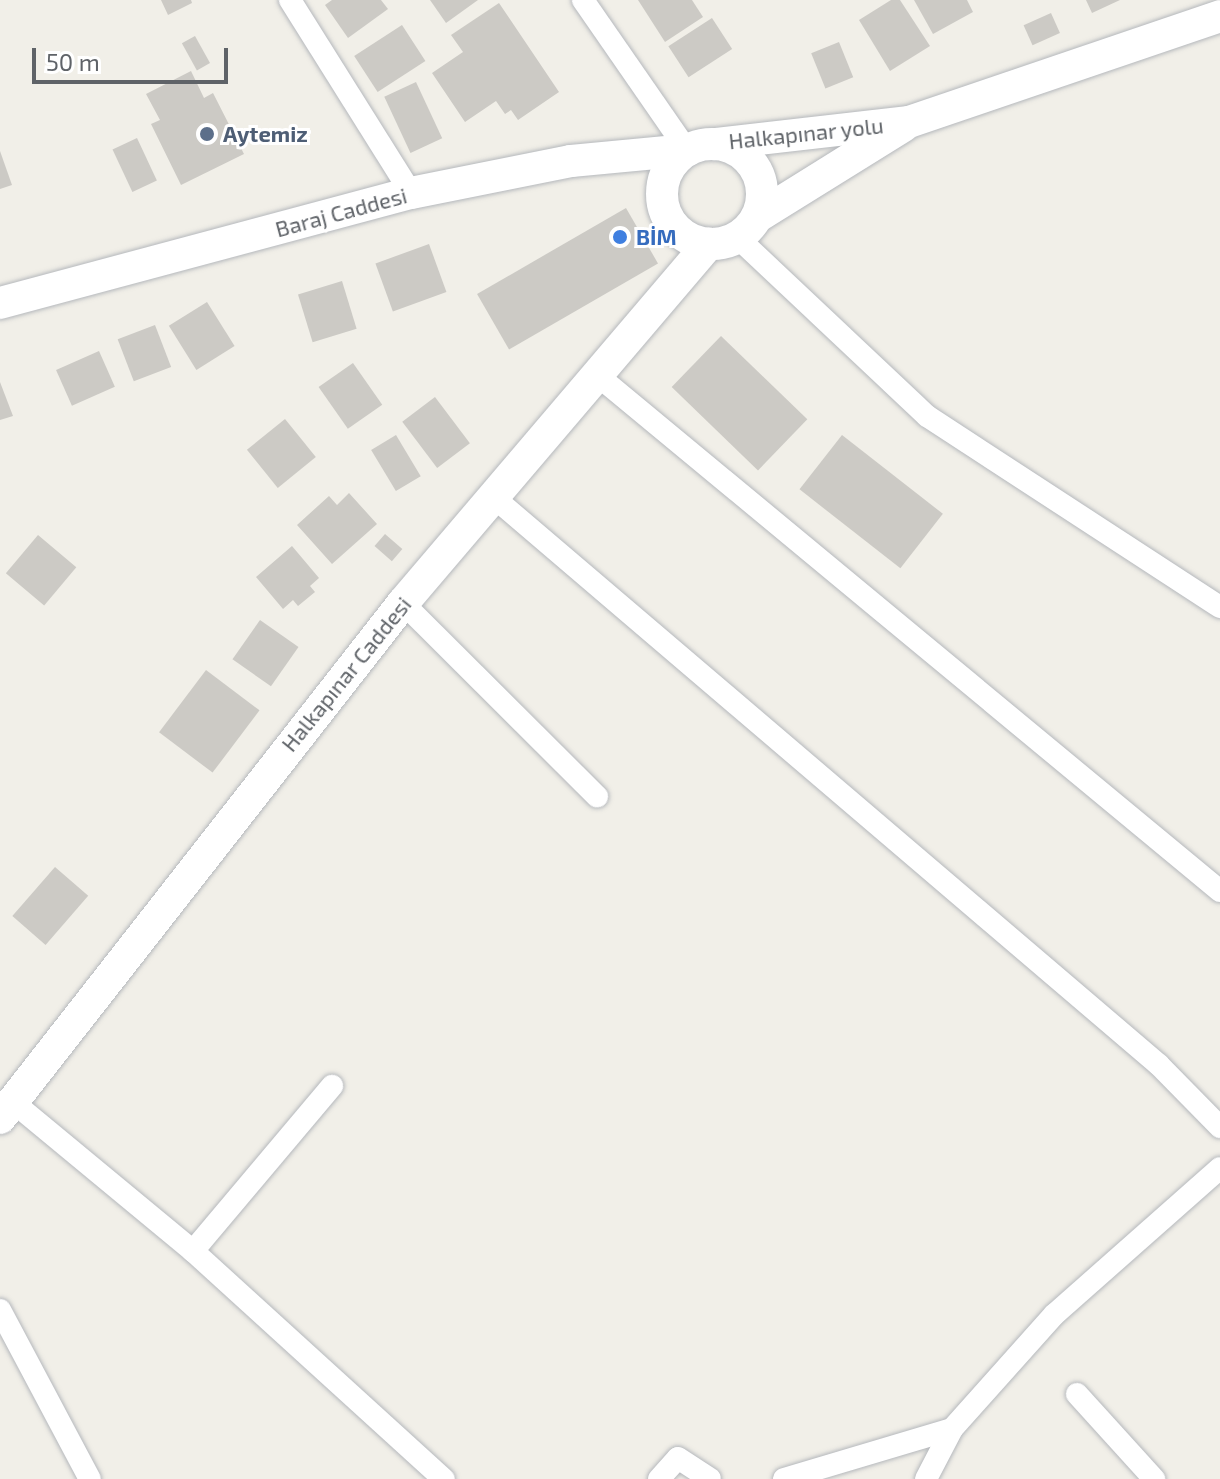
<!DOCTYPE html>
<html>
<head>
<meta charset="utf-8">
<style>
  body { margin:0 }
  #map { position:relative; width:1220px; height:1479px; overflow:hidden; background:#f1efe8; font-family:"Exo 2",sans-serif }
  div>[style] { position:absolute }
  .building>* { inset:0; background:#cccac5; transform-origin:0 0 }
  .roads { filter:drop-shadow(0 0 2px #b5b8bc) drop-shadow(0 0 2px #b5b8bc) }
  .minor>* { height:22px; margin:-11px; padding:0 11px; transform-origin:11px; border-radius:11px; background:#fff }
  .secondary>* { height:32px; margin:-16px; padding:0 16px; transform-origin:16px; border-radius:16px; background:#fff }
  .secondary>.ring { margin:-16px; padding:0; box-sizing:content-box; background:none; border:32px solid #fff; border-radius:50% }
  .dots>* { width:22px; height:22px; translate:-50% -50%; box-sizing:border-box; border:4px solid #fff; border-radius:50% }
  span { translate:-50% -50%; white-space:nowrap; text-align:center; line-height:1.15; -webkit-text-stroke:6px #fff; paint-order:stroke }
  .street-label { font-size:22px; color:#5f6368 }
  .service-label { font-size:22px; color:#4e5e75; font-weight:700 }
  .left { translate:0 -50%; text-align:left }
  .shop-label { font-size:22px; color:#366cbe; font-weight:700 }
  .scale { position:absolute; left:32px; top:48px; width:196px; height:36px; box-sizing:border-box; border:4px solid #5f6368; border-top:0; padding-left:10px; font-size:24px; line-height:28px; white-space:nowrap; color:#5f6368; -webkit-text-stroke:6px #fff; paint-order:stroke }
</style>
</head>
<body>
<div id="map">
  <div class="building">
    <i style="clip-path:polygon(161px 0,191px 0,192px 3px,168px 15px)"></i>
    <i style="clip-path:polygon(332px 0,381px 0,388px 9px,348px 38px,325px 5px)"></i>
    <i style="clip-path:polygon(430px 0,478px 0,446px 23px)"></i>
    <i style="clip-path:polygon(638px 0,692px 0,703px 17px,665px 42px)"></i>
    <i style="clip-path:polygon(891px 0,900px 0,930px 46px,890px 71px,859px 20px)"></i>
    <i style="clip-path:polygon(914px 0,967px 0,973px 12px,933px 34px)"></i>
    <i style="clip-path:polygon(1086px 0,1120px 0,1092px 13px)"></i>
    <i style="clip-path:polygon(499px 3px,559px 92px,518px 120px,511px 110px,505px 114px,496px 101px,465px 122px,432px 73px,463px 52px,451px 35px)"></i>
    <i style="left:1051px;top:13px;width:22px;height:30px;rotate:66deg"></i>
    <i style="left:712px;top:18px;width:37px;height:52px;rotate:57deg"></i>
    <i style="left:402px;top:25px;width:43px;height:57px;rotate:57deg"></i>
    <i style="left:195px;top:36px;width:31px;height:15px;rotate:61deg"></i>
    <i style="left:839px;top:42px;width:38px;height:30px;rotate:68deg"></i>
    <i style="clip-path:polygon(191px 71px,204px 98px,213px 93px,244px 154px,181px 185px,151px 124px,160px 120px,146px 94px)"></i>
    <i style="left:416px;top:82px;width:62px;height:35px;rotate:65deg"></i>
    <i style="left:137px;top:138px;width:47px;height:27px;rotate:65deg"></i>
    <i style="clip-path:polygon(0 151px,12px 185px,0 189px)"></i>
    <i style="left:626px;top:208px;width:64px;height:172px;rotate:60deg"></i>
    <i style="left:429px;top:244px;width:51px;height:57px;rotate:70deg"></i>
    <i style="left:342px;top:281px;width:50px;height:46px;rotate:73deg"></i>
    <i style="left:207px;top:302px;width:52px;height:45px;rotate:58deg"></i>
    <i style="left:155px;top:325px;width:45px;height:40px;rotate:69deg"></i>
    <i style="left:721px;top:336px;width:120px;height:71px;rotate:44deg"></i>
    <i style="left:99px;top:351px;width:39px;height:47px;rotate:66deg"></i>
    <i style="left:353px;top:363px;width:51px;height:42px;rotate:55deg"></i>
    <i style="clip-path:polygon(0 382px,13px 416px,0 420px)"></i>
    <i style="left:435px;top:397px;width:58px;height:41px;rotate:53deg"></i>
    <i style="left:285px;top:419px;width:49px;height:49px;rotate:51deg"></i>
    <i style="left:396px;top:435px;width:48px;height:29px;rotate:59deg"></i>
    <i style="left:842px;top:435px;width:128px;height:69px;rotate:38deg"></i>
    <i style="clip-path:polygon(349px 493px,377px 524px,332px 564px,297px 525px,329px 496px,337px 505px)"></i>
    <i style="left:385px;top:534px;width:23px;height:16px;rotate:41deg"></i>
    <i style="left:38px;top:535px;width:50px;height:50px;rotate:40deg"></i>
    <i style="clip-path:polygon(292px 546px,319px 578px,310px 586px,315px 592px,298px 606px,293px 600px,283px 609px,256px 577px)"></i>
    <i style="left:260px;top:620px;width:47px;height:48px;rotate:35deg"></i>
    <i style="left:206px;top:670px;width:67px;height:78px;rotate:37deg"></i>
    <i style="left:55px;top:867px;width:44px;height:65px;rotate:41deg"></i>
  </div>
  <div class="roads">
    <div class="minor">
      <i style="left:290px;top:0;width:228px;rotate:57.9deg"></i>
      <i style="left:583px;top:0;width:183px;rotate:55.3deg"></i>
      <i style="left:737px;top:237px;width:261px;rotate:43.3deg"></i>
      <i style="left:927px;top:416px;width:350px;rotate:33.1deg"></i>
      <i style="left:597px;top:375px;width:809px;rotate:39.63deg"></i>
      <i style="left:491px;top:495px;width:878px;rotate:40.47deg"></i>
      <i style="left:1159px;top:1065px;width:87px;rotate:45.5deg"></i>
      <i style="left:403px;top:603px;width:274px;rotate:44.9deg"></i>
      <i style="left:13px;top:1102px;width:234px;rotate:39.6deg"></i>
      <i style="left:193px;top:1251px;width:339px;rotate:42.3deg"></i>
      <i style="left:193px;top:1251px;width:216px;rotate:-49.9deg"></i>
      <i style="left:0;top:1310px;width:191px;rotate:62deg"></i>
      <i style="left:1077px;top:1394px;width:115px;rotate:47.8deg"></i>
      <i style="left:659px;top:1479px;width:28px;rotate:-48deg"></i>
      <i style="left:678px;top:1458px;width:38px;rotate:33deg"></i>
      <i style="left:784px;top:1479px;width:175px;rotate:-16.6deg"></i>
      <i style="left:952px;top:1429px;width:154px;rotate:-48.2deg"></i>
      <i style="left:1055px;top:1314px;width:220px;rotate:-41.5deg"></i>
      <i style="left:926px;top:1479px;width:56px;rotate:-62.5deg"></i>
    </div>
    <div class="secondary">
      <i style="left:715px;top:144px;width:195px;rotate:-6.5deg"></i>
      <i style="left:909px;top:122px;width:329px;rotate:-18.8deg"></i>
      <i class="ring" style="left:662px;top:144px;width:68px;height:68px"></i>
      <i style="left:757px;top:217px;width:172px;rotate:-31.9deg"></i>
      <i style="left:0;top:303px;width:425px;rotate:-15deg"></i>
      <i style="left:411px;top:193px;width:163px;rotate:-11.3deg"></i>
      <i style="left:571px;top:161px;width:117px;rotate:-5.4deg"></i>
      <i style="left:0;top:1118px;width:654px;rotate:-51.96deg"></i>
      <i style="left:403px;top:603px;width:472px;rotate:-49.6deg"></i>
    </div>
  </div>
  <div class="dots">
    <i style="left:207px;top:134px;background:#5c6f8a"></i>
    <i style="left:620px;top:237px;background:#3f7fe0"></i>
  </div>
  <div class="street-label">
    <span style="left:806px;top:133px;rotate:-6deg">Halkapınar yolu</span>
    <span style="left:341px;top:212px;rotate:-15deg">Baraj Caddesi</span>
    <span style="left:346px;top:674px;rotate:-51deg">Halkapınar Caddesi</span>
  </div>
  <div class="service-label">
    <span class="left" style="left:223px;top:134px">Aytemiz</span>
  </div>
  <div class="shop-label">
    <span class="left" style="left:636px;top:237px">BİM</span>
  </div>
  <div class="scale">50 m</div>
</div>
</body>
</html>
